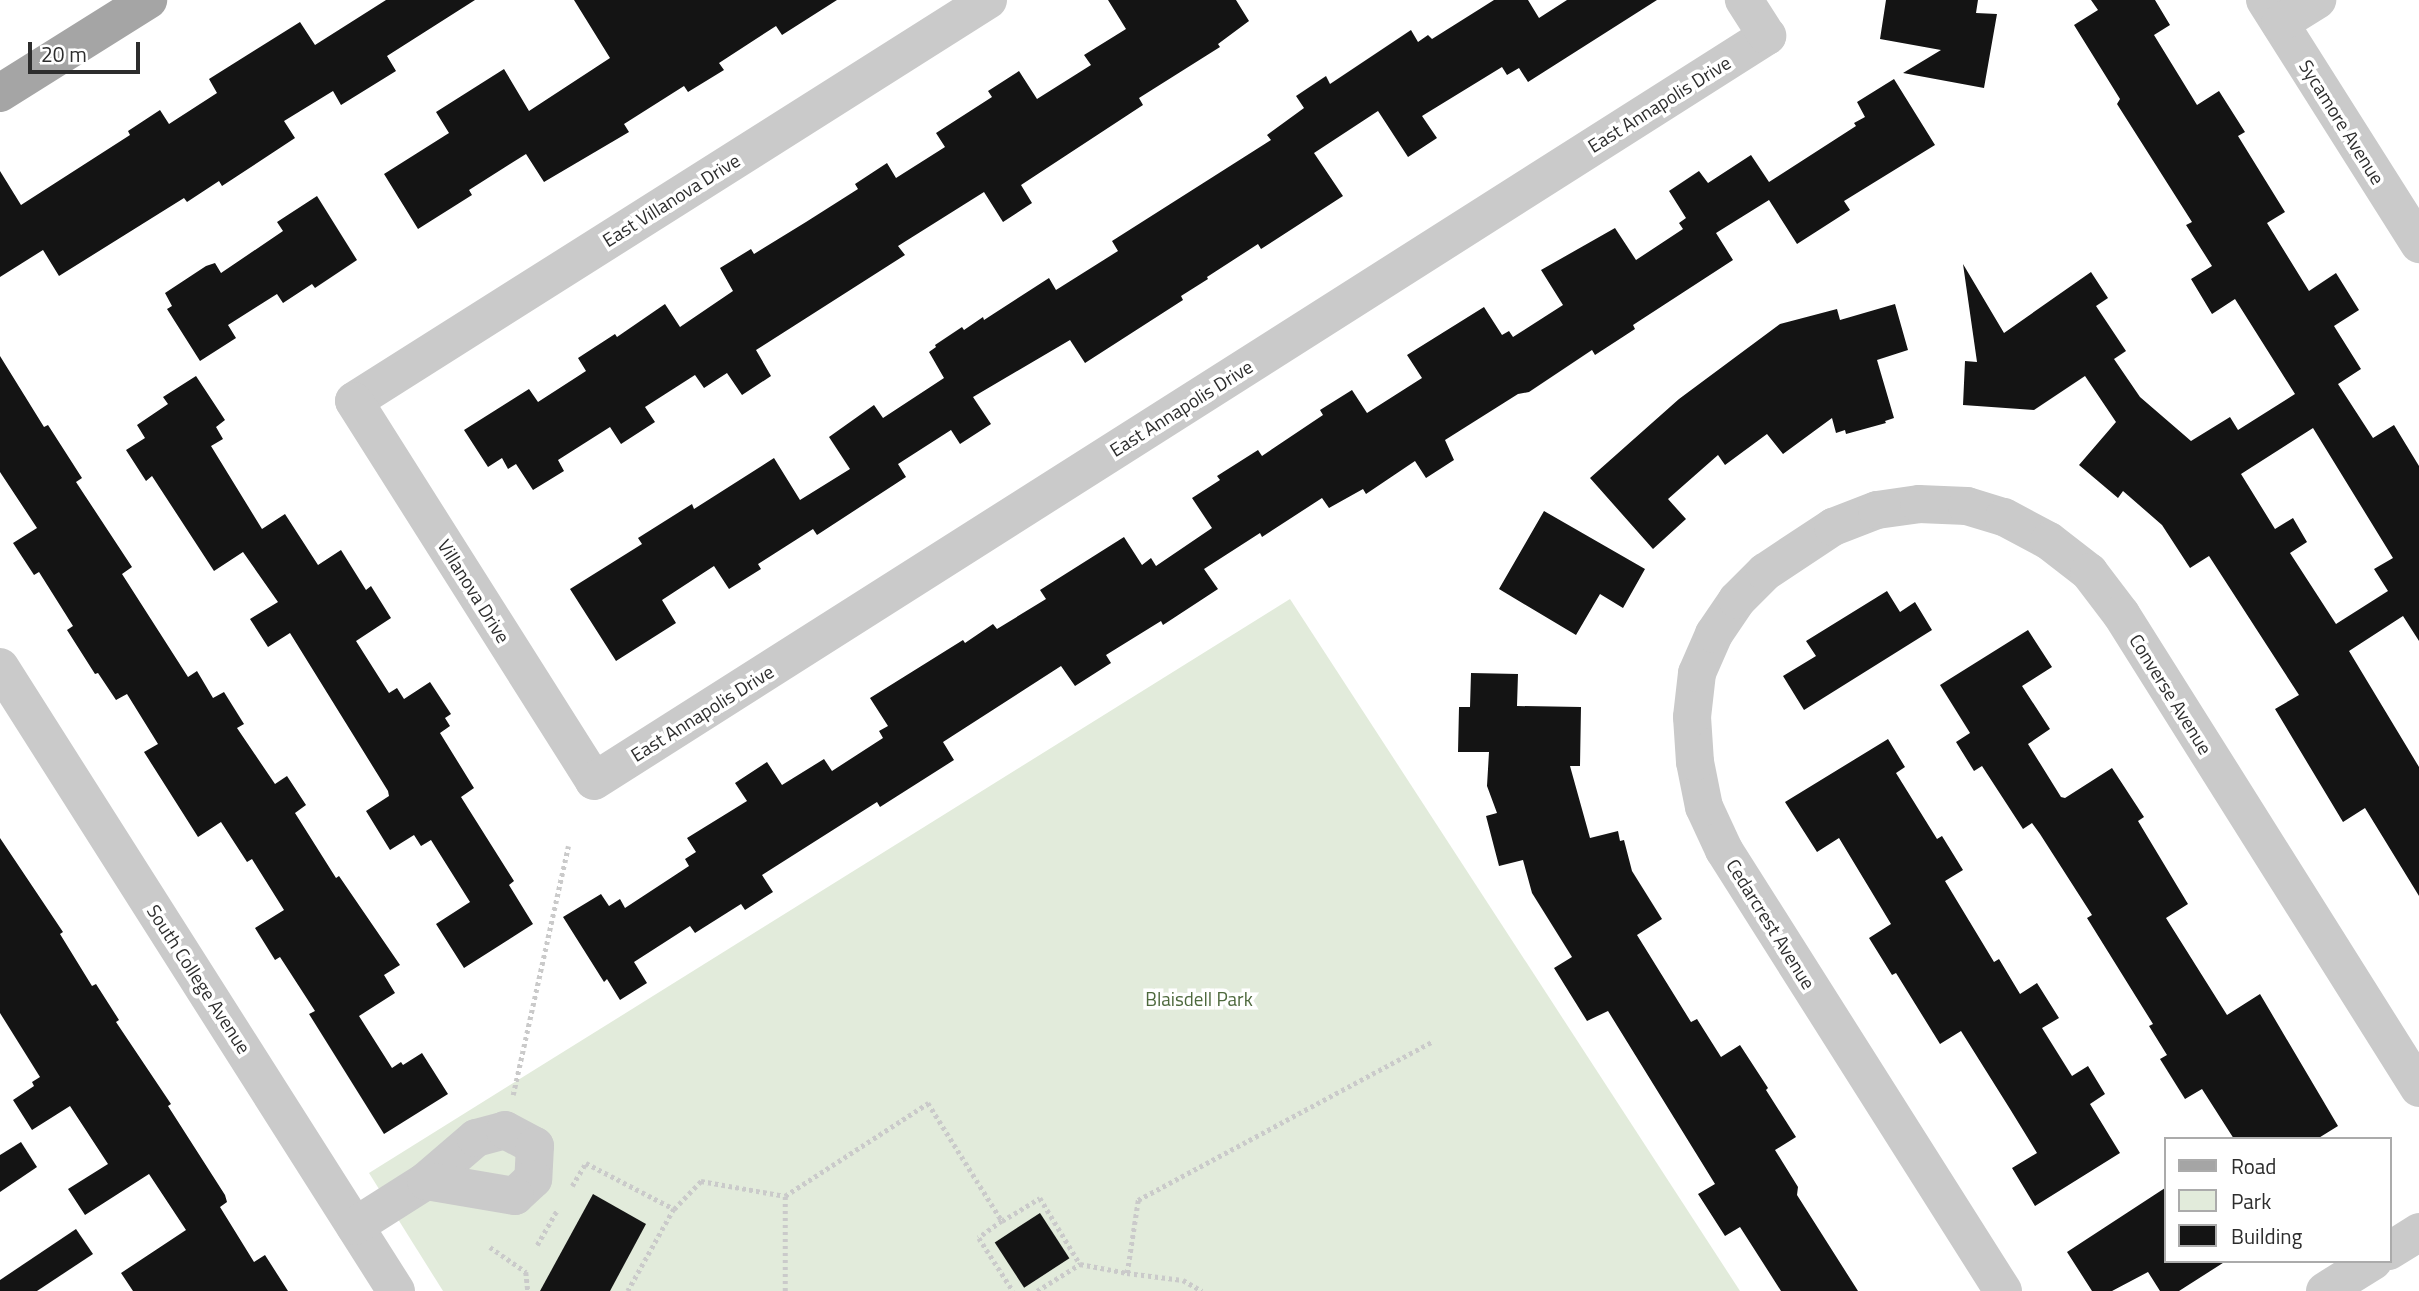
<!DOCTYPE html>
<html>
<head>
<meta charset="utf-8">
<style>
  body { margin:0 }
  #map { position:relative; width:2419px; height:1291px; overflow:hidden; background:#fff; font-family:"Titillium Web",sans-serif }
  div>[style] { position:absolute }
  .green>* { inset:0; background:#e2ebdb }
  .building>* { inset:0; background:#141414; transform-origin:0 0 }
  .path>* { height:4.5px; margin-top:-2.25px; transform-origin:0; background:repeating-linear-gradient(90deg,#cacaca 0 3.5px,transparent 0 7px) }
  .minor>* { height:38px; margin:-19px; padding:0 19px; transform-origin:19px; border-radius:19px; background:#cacaca }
  .major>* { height:38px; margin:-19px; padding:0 19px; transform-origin:19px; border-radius:19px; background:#a5a5a5 }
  span { translate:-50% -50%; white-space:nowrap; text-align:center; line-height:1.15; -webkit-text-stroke:7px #fff; paint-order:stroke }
  .street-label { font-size:19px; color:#2d2d2d }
  .park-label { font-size:19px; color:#4d683c }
  .legend { position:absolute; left:2164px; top:1137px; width:228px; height:126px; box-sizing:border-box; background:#fff; border:2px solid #ababab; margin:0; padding:9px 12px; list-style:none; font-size:21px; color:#2d2d2d }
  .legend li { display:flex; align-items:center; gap:14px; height:35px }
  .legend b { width:35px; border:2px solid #ababab }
  .scale { position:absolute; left:28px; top:42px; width:112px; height:32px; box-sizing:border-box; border:4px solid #2d2d2d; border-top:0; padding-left:9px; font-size:21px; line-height:24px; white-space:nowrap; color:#2d2d2d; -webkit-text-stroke:5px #fff; paint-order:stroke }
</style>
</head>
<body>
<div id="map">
  <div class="green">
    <i style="clip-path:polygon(1290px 599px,1740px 1291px,443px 1291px,369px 1173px)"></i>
  </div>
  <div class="building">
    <i style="clip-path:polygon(386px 0,475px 0,387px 56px,396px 71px,341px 105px,333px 91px,284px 121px,295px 138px,222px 186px,219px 181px,187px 202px,184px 198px,59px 276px,43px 250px,0 277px,0 171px,21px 205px,130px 135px,128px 131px,160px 110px,169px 124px,217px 93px,209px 79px,300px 22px,315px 45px)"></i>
    <i style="clip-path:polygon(574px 0,837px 0,782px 35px,776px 26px,719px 63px,724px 70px,688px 92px,684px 86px,624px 124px,629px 132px,544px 182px,526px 154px,469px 190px,472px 195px,418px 229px,384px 174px,449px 133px,436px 112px,504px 69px,529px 111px,610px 58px)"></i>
    <i style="clip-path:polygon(1108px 0,1236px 0,1249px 21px,1218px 44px,1220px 47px,1139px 98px,1143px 105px,1021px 185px,1032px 203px,1003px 222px,984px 192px,898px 246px,905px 255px,756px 350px,771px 376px,742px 395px,727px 373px,704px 388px,695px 375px,645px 407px,655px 422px,621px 444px,610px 427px,558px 460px,564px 471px,533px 490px,516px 464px,508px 469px,502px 458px,488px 467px,464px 430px,529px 389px,538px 402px,586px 371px,578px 358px,615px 334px,617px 337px,665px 304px,680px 327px,733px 291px,720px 268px,751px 249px,754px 254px,806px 222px,858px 189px,855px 184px,887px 163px,896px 178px,945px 147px,936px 133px,992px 97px,988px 91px,1019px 71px,1037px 99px,1091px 65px,1084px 55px,1126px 29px)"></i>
    <i style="clip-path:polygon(1494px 0,1528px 0,1539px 18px,1567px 0,1657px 0,1528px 82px,1519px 68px,1507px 75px,1502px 67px,1422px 116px,1437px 138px,1408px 157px,1378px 111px,1314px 153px,1343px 196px,1261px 249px,1258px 244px,1207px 277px,1208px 279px,1181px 296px,1183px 300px,1085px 363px,1070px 340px,973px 397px,991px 424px,960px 444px,951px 430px,898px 464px,906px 477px,817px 535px,813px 529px,758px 564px,761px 569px,729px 589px,714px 566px,662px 600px,676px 623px,616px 661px,570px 589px,642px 544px,638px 538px,692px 504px,694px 509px,774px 458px,800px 500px,850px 469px,829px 437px,874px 405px,883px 418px,944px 378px,929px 352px,936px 347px,935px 345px,962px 327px,964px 330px,983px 317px,984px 320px,1049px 278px,1056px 290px,1118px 251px,1112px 241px,1271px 140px,1267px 135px,1304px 108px,1296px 96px,1326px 76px,1330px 84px,1411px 30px,1418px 42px,1428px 35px,1432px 39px)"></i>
    <i style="clip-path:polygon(1886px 0,1978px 0,1976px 13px,1997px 14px,1984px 88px,1903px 73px,1941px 50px,1880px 39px)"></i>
    <i style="clip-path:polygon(evenodd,2091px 0,2155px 0,2170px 25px,2154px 35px,2197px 105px,2219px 91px,2245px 132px,2238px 136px,2285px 212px,2267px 223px,2309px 291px,2336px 273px,2359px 310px,2334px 326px,2361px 369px,2338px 384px,2373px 438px,2394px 425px,2419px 466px,2419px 641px,2403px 616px,2349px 651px,2419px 767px,2419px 896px,2365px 808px,2343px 822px,2275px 709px,2299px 695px,2209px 556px,2190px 568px,2162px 525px,2123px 491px,2118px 498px,2079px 465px,2116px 422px,2085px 376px,2034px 410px,1963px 405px,1965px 361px,1977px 362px,1963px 264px,2004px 333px,2091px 272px,2108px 298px,2096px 306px,2126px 351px,2114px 359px,2140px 397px,2191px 441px,2230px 417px,2238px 430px,2295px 394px,2235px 299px,2212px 314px,2191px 279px,2212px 266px,2186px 225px,2192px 222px,2117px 104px,2120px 99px,2074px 25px,2098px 10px,2091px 0,2313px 428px,2393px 558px,2374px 569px,2388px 591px,2336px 624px,2290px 553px,2307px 542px,2293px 518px,2275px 529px,2241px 474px,2313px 428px)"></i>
    <i style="clip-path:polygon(1894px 79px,1935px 145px,1844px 201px,1850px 210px,1797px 244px,1769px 200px,1716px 233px,1733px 260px,1633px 325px,1635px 329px,1595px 355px,1592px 350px,1529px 392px,1518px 394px,1445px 440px,1454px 460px,1426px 478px,1415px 461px,1366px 494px,1363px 489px,1329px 508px,1322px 498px,1262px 537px,1260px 533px,1204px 569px,1218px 589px,1163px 625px,1161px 621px,1106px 655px,1111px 663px,1075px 686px,1061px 666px,943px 742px,954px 760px,880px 807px,877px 802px,762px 875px,773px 892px,745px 910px,741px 904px,695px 933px,690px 926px,634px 962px,647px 983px,620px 1000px,607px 979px,604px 982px,563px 917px,601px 894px,609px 906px,620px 899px,625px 908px,689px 866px,685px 859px,696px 852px,687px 838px,747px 801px,735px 783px,767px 762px,782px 785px,824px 759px,832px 771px,883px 738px,879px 731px,888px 726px,870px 698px,963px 640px,965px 643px,993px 624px,997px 629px,1046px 599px,1040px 590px,1124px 537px,1142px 565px,1151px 558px,1156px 566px,1212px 528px,1192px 498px,1220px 480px,1217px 476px,1258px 450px,1262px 456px,1323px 415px,1320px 410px,1352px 390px,1367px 413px,1422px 378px,1407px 355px,1484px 307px,1502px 335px,1509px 331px,1513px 337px,1563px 305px,1541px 270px,1615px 228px,1636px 260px,1683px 229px,1679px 223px,1686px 218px,1669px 191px,1699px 171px,1708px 183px,1751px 155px,1769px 182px,1856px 126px,1854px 123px,1865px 117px,1857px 102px)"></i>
    <i style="clip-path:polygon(317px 196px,357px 260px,315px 288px,312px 284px,283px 303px,277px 294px,228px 325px,236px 338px,200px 361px,167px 309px,172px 306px,165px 293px,206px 266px,215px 263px,221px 273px,283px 231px,277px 222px)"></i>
    <i style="clip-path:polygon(1895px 304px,1908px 350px,1877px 360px,1894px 418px,1885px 421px,1886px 423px,1846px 434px,1845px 430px,1836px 433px,1832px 418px,1783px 454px,1767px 434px,1725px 465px,1718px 455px,1668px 499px,1686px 519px,1653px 549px,1590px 478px,1679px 399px,1780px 324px,1837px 309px,1840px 320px)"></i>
    <i style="clip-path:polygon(0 356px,44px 427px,48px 425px,82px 478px,76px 482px,132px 567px,122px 574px,188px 677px,197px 671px,213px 698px,224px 692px,244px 724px,237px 728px,275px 784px,287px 776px,306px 805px,295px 813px,336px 878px,339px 876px,400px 965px,384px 975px,395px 993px,359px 1016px,392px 1068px,401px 1062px,403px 1065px,422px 1053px,448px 1094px,384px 1134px,309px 1014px,315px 1011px,280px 957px,275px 960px,255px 928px,284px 910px,252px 859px,247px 862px,221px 822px,198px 837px,144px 752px,158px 744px,127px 694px,116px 700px,98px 673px,95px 674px,67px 630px,73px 626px,39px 572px,34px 575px,13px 543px,37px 528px,0 472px)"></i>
    <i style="clip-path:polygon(196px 376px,225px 420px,216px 427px,223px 439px,211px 446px,262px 529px,285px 514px,318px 565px,341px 550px,366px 590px,371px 586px,391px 618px,356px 641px,389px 693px,397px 688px,404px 699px,430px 682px,451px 714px,445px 718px,450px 726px,440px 733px,474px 788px,461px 797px,514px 881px,509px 885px,533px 924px,464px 968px,436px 924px,470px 902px,431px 840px,421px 846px,414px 835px,390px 850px,366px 811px,389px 796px,388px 791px,290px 633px,268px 647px,250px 619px,278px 602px,243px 552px,214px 571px,152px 476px,146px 481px,126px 450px,145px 438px,137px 425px,168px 404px,163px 397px)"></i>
    <i style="clip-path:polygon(1544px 511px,1645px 569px,1623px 608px,1600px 594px,1576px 635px,1499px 589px)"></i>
    <i style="clip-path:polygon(1887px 591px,1900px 612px,1915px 602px,1932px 630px,1804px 710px,1783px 676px,1816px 656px,1806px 641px)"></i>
    <i style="clip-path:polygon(2028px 630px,2052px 667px,2022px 686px,2050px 729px,2028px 744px,2061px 797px,2065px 798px,2112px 768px,2144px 817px,2138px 821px,2188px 904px,2166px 918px,2227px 1015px,2260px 994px,2338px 1126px,2317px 1139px,2234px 1139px,2202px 1089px,2185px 1099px,2160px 1059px,2167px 1055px,2149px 1026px,2153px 1024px,2087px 918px,2092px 915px,2040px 834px,2032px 823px,2023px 829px,1982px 766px,1974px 771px,1956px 742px,1970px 733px,1940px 685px)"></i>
    <i style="clip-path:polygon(1471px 673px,1518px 674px,1517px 706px,1581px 707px,1580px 766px,1570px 766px,1590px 838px,1618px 831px,1620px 841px,1624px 840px,1632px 871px,1662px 919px,1637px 935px,1691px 1022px,1697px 1019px,1721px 1057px,1740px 1045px,1768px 1088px,1766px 1090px,1796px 1137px,1775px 1150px,1798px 1187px,1797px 1195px,1858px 1291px,1781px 1291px,1740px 1227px,1725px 1236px,1698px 1194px,1715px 1184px,1608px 1011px,1587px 1021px,1554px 968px,1572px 957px,1532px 893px,1523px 860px,1499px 866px,1486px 816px,1497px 813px,1487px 786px,1489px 752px,1458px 752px,1459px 707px,1470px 707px)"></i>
    <i style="clip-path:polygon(1888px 739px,1905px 767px,1896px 773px,1937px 839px,1942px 836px,1963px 870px,1945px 881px,1994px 962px,1999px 959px,2020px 994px,2037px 983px,2059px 1018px,2042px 1028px,2072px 1076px,2088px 1066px,2105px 1094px,2090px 1104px,2120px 1153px,2035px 1206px,2012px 1168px,2037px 1153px,2010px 1109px,1961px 1031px,1940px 1044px,1896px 973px,1892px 975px,1869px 938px,1891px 924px,1839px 838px,1817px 852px,1785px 802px)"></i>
    <i style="clip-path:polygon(0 838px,63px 932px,60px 934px,92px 986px,96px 984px,119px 1020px,116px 1022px,171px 1104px,168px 1106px,225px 1195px,227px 1202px,220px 1207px,254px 1262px,265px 1255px,288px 1291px,133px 1291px,121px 1273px,186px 1230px,149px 1174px,85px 1215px,68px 1189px,108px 1164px,70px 1106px,32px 1130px,13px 1100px,34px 1086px,32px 1082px,40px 1077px,0 1013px)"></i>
    <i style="clip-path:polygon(21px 1142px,37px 1167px,0 1192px,0 1155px)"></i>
    <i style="clip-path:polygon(2165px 1188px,2165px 1261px,2226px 1261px,2179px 1291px,2160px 1291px,2148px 1272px,2112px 1291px,2092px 1291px,2067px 1252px)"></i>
    <i style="clip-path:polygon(593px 1194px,646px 1224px,610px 1291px,540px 1291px)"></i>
    <i style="left:1040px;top:1213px;width:54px;height:54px;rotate:57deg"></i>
    <i style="clip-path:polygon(76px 1229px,93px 1254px,37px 1291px,0 1291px,0 1280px)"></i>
  </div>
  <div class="path">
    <i style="left:513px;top:1095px;width:255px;rotate:-77.5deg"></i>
    <i style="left:572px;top:1186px;width:27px;rotate:-59deg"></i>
    <i style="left:586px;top:1163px;width:99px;rotate:27.6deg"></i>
    <i style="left:674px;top:1209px;width:94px;rotate:119.3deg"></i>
    <i style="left:674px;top:1209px;width:39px;rotate:-46deg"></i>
    <i style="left:701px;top:1181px;width:85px;rotate:10.1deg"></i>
    <i style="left:1002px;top:1221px;width:44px;rotate:-31.2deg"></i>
    <i style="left:1040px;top:1198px;width:77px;rotate:58.8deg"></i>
    <i style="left:537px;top:1245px;width:39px;rotate:-60deg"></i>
    <i style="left:490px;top:1247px;width:44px;rotate:34.8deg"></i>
    <i style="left:526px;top:1272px;width:19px;rotate:84deg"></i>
    <i style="left:1127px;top:1273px;width:56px;rotate:7.1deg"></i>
    <i style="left:1183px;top:1280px;width:22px;rotate:30deg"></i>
    <i style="left:785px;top:1291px;width:95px;rotate:-90deg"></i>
    <i style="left:785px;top:1196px;width:171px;rotate:-33deg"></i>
    <i style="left:928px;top:1103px;width:139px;rotate:57.9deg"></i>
    <i style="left:1002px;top:1221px;width:29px;rotate:144deg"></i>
    <i style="left:979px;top:1238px;width:63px;rotate:57.3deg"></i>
    <i style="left:1037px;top:1291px;width:51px;rotate:-32.1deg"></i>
    <i style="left:1080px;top:1264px;width:48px;rotate:10.8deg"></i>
    <i style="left:1127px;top:1273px;width:74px;rotate:-81.4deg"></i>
    <i style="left:1138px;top:1200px;width:333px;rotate:-28.3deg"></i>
  </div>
  <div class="minor">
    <i style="left:988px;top:0;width:750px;rotate:147.69deg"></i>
    <i style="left:354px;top:401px;width:449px;rotate:57.7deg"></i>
    <i style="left:594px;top:781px;width:1390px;rotate:-32.42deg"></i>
    <i style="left:1767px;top:36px;width:43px;rotate:-122.6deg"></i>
    <i style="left:2265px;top:0;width:289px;rotate:57.7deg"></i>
    <i style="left:2280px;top:23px;width:44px;rotate:-31.9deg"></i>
    <i style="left:0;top:667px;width:739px;rotate:57.6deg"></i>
    <i style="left:355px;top:1226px;width:84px;rotate:-32.4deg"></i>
    <i style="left:426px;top:1181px;width:66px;rotate:-40.7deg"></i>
    <i style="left:476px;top:1138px;width:30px;rotate:-15deg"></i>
    <i style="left:505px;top:1130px;width:34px;rotate:28deg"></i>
    <i style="left:535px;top:1146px;width:33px;rotate:93deg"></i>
    <i style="left:533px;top:1179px;width:25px;rotate:137deg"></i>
    <i style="left:515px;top:1196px;width:90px;rotate:-170.4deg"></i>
    <i style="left:2389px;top:1251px;width:36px;rotate:-32deg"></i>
    <i style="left:2003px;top:1291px;width:522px;rotate:-122.32deg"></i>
    <i style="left:1724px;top:850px;width:47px;rotate:-114.9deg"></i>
    <i style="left:1704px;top:807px;width:46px;rotate:-101.3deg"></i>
    <i style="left:1695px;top:762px;width:45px;rotate:-93.8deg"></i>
    <i style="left:1692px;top:717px;width:44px;rotate:-83.5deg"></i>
    <i style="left:1697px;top:673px;width:43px;rotate:-66.4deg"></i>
    <i style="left:1714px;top:634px;width:41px;rotate:-55.9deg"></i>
    <i style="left:1737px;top:600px;width:40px;rotate:-45deg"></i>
    <i style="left:1765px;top:572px;width:82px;rotate:-33.5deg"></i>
    <i style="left:1833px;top:527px;width:47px;rotate:-21.1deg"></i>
    <i style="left:1877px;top:510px;width:42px;rotate:-8.1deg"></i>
    <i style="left:1919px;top:504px;width:48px;rotate:2.4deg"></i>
    <i style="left:1967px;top:506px;width:39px;rotate:17deg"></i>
    <i style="left:2004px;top:517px;width:51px;rotate:28.1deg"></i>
    <i style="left:2049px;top:541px;width:51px;rotate:37.8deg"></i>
    <i style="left:2089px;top:572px;width:53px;rotate:52.7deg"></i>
    <i style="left:2121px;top:614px;width:560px;rotate:57.84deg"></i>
    <i style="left:2325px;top:1291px;width:57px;rotate:-32deg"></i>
  </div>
  <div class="major">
    <i style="left:0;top:93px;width:175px;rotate:-32.1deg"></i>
  </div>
  <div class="street-label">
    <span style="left:1659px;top:104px;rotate:-32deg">East Annapolis Drive</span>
    <span style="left:2342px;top:122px;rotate:58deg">Sycamore Avenue</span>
    <span style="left:671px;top:200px;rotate:-32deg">East Villanova Drive</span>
    <span style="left:1181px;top:408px;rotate:-32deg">East Annapolis Drive</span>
    <span style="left:474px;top:591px;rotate:58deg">Villanova Drive</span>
    <span style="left:2171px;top:694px;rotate:58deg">Converse Avenue</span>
    <span style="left:702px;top:713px;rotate:-32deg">East Annapolis Drive</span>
    <span style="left:1771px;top:924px;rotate:58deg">Cedarcrest Avenue</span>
    <span style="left:199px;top:979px;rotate:57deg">South College Avenue</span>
  </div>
  <div class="park-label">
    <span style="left:1199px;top:999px">Blaisdell Park</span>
  </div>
  <ul class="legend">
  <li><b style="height:9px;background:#a5a5a5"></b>Road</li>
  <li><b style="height:19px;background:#e2ebdb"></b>Park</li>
  <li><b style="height:19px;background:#141414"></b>Building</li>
  </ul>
  <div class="scale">20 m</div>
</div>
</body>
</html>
